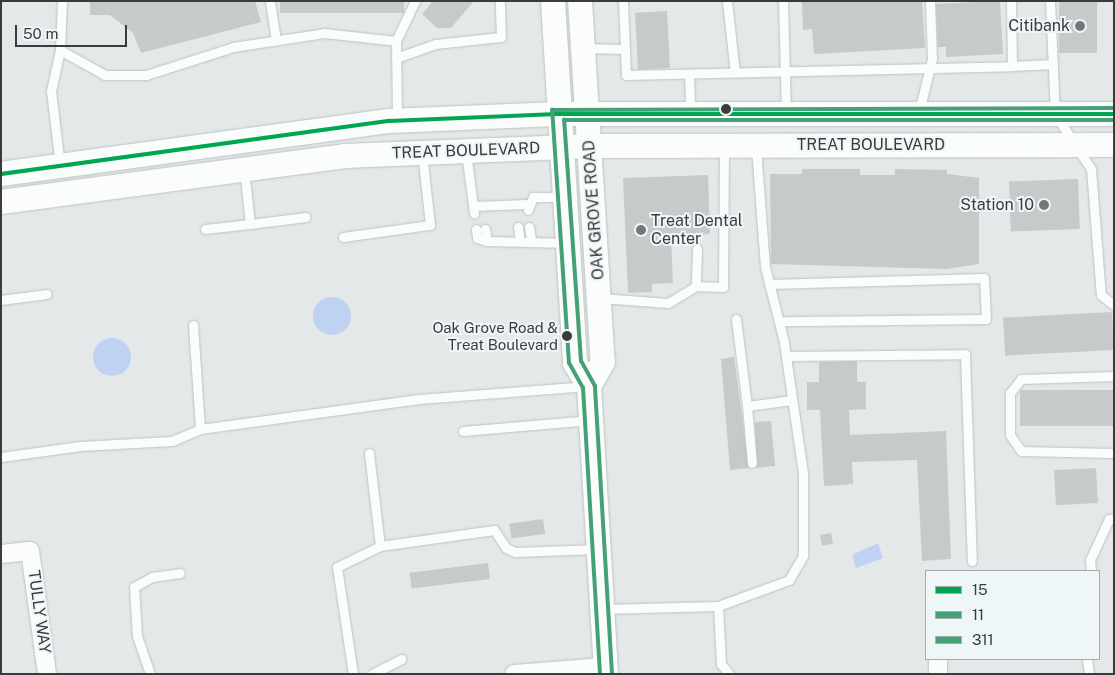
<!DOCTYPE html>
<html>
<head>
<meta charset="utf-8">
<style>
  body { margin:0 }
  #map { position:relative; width:1115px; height:675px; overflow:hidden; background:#e4e8e9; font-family:"Public Sans",sans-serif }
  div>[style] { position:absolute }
  .water>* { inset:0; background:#c0d2f2 }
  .round { border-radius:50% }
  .building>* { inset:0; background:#c7cacb; transform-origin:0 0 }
  .roads { filter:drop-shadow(0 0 1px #bfc2c2) drop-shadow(0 0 1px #bfc2c2) }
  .lane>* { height:9px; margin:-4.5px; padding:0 4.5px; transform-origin:4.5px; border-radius:4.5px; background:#fbfcfc }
  .street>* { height:18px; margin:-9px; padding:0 9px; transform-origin:9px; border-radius:9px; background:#fbfcfc }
  .secondary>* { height:24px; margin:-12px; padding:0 12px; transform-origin:12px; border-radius:12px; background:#fbfcfc }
  .bus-1>* { height:4px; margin:-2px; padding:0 2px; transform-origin:2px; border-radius:2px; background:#00a651 }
  .bus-2>* { height:4px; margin:-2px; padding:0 2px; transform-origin:2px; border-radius:2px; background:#46a076 }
  .bus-3>* { height:4px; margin:-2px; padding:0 2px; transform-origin:2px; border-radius:2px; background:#46a076 }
  .dots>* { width:14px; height:14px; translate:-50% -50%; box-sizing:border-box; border:2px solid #eff6f8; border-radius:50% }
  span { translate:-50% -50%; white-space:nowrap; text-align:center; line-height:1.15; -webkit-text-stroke:4px #eff6f8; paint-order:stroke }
  .bus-label { font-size:15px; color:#393c3c }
  .right { translate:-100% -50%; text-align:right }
  .poi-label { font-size:16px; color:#393c3c }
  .left { translate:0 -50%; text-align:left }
  .street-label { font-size:16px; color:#393c3c }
  .frame { position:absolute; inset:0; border:2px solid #393c3c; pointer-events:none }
  .legend { position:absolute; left:925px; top:570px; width:175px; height:90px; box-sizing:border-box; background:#eff6f8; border:1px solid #a6acad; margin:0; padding:6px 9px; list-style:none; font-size:15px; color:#393c3c }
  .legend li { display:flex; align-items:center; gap:10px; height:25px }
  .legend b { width:25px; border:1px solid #a6acad }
  .scale { position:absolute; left:15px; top:25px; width:112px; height:22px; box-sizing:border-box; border:2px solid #393c3c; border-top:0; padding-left:6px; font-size:15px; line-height:18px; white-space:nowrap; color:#393c3c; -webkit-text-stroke:4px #eff6f8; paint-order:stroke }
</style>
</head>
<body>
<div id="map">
  <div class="water">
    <i class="round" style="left:313px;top:297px;width:38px;height:38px"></i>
    <i class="round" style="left:93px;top:338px;width:38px;height:38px"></i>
    <i style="clip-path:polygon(878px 543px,883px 558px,856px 568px,852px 555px)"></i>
  </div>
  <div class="building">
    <i style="clip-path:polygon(90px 1px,255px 1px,261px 22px,141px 53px,133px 33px,110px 15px,90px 15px)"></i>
    <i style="left:280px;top:1px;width:124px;height:12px"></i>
    <i style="clip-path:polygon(433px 1px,474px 1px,451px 28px,437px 28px,422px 14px)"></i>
    <i style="clip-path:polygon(802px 1px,922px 1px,925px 48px,814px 54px,812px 29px,803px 30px)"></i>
    <i style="clip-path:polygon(1000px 1px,1003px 54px,946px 57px,946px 47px,938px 47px,936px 4px)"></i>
    <i style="left:1059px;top:1px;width:38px;height:52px"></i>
    <i style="left:667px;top:11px;width:57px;height:32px;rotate:87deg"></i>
    <i style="clip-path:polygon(802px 169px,860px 169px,860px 175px,895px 175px,895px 169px,947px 170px,947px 174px,979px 178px,979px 264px,947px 269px,771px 264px,770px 174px,802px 174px)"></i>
    <i style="clip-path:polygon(708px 175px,710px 234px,671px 236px,673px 283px,652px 284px,652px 292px,628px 293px,623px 178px)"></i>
    <i style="left:1078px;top:179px;width:50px;height:69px;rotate:88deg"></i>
    <i style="left:1112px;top:312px;width:38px;height:109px;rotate:87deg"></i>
    <i style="clip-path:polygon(734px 357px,749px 468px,730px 470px,721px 359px)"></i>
    <i style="clip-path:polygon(857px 361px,857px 382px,866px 382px,866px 409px,849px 410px,850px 435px,946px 431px,951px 559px,922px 561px,917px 460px,852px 462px,853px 484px,824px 486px,820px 410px,807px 410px,807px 382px,819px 382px,819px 362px)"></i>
    <i style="left:1114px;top:390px;width:36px;height:94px;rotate:90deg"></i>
    <i style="clip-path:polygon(771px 421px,775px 466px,756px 468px,755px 422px)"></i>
    <i style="left:1096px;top:468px;width:35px;height:42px;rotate:87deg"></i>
    <i style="left:543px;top:519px;width:15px;height:34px;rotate:82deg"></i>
    <i style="left:831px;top:533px;width:11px;height:11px;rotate:80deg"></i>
    <i style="left:488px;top:563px;width:16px;height:79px;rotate:83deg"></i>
  </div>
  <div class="roads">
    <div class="lane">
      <i style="left:270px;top:1px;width:40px;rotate:81.5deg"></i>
      <i style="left:623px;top:1px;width:74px;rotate:87.7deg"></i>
      <i style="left:626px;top:75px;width:386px;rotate:-1.3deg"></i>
      <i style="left:1012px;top:66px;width:65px;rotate:-90.9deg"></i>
      <i style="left:727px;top:1px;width:72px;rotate:83.7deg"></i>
      <i style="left:783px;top:1px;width:111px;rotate:88.5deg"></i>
      <i style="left:1050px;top:1px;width:113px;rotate:87.5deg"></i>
      <i style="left:1055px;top:114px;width:66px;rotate:56.8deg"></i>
      <i style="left:1091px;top:169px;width:126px;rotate:85.5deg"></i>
      <i style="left:1101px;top:295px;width:16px;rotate:38deg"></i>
      <i style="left:583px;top:48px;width:40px;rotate:1.4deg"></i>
      <i style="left:60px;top:50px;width:51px;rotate:29.1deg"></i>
      <i style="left:105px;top:75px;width:41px"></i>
      <i style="left:146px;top:75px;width:91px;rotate:-17.8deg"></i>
      <i style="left:233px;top:47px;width:92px;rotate:-8.7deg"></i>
      <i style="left:324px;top:33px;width:72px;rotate:6.3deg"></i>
      <i style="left:396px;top:58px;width:41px;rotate:-19.7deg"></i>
      <i style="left:435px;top:44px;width:66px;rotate:-6.1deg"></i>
      <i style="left:501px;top:37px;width:36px;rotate:-92deg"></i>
      <i style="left:1012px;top:66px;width:41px;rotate:-2.8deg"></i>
      <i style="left:689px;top:74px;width:38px;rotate:88deg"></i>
      <i style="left:919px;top:111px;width:54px;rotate:-76deg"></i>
      <i style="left:932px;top:59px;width:58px;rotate:-92deg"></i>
      <i style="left:397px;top:119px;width:78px;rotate:-90.7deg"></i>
      <i style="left:396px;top:41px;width:44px;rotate:-64.6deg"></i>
      <i style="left:466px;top:152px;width:62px;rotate:82.5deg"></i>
      <i style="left:60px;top:166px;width:76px;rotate:-96.8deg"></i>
      <i style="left:51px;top:91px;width:42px;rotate:-77.6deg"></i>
      <i style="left:60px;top:50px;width:49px;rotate:-87.7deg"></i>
      <i style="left:473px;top:206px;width:54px;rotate:-2.1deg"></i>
      <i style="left:528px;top:210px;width:14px;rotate:-69deg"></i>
      <i style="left:533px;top:197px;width:30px"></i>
      <i style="left:250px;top:224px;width:56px;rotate:-7.1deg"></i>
      <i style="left:518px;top:227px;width:14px;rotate:82deg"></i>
      <i style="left:529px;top:227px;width:13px;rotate:81deg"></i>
      <i style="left:205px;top:229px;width:45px;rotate:-6.3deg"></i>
      <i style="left:250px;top:224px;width:55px;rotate:-96.2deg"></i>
      <i style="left:476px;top:229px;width:9px;rotate:84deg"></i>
      <i style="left:477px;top:238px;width:10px;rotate:17deg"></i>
      <i style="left:487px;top:241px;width:80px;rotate:1.4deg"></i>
      <i style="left:485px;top:229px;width:12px;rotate:81deg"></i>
      <i style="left:343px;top:237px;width:88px;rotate:-7.9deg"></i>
      <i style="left:430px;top:225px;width:72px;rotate:-96.3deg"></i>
      <i style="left:697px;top:249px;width:37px;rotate:92deg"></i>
      <i style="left:696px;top:286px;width:27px;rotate:2deg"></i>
      <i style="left:723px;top:287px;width:141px;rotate:-89.6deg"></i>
      <i style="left:769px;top:284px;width:215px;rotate:-1.6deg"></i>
      <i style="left:984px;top:278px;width:41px;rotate:87.2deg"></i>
      <i style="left:986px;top:319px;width:207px;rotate:179.4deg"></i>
      <i style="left:600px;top:298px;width:68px;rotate:4.2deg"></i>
      <i style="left:668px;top:303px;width:33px;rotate:-31deg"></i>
      <i style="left:1px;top:300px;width:46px;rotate:-7.4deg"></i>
      <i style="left:736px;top:319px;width:88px;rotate:82.8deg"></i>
      <i style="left:747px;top:406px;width:45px;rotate:-7.6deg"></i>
      <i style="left:193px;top:325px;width:104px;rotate:86.1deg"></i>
      <i style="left:200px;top:429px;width:221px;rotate:-7.8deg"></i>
      <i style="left:419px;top:399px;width:169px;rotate:-4.4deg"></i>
      <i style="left:786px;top:356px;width:179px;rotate:-0.6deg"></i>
      <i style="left:965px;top:354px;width:207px;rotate:88.1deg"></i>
      <i style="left:1114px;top:376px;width:93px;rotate:178.2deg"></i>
      <i style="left:1021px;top:379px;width:18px;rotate:128deg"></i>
      <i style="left:1010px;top:393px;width:42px;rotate:90deg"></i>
      <i style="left:1010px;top:435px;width:19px;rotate:55deg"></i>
      <i style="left:1021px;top:451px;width:93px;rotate:1.2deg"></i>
      <i style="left:747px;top:406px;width:57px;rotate:85deg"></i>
      <i style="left:463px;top:431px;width:128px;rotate:-4.9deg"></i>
      <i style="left:369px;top:453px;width:94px;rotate:83.3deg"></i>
      <i style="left:380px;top:546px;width:115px;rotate:-8deg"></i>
      <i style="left:494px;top:530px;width:22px;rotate:56deg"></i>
      <i style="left:506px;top:548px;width:10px;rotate:24deg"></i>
      <i style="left:515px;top:552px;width:83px;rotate:-2.1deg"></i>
      <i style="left:1px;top:457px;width:80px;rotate:-7.9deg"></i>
      <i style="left:80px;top:446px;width:92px;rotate:-3.1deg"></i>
      <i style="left:172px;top:441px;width:30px;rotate:-23deg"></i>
      <i style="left:1091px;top:571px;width:11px;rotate:-95deg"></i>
      <i style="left:1090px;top:560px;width:45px;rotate:-65.1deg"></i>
      <i style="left:1109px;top:519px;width:5px"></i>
      <i style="left:718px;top:606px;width:58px;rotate:87deg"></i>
      <i style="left:721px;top:664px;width:13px;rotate:51deg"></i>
      <i style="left:603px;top:609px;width:115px;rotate:-1.5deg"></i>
      <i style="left:718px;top:606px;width:76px;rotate:-20.1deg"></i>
      <i style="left:789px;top:580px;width:28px;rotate:-60deg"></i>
      <i style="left:803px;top:556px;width:83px;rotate:-90deg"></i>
      <i style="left:803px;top:473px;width:132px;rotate:-98.3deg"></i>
      <i style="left:784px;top:342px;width:77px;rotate:-104.2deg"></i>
      <i style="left:765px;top:267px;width:121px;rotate:-94.3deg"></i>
      <i style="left:1087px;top:659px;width:15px;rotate:82deg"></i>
      <i style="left:150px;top:674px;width:40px;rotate:-108.9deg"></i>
      <i style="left:137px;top:636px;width:49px;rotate:-93.5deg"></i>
      <i style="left:134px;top:587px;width:21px;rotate:-29deg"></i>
      <i style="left:152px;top:577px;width:28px;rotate:-8deg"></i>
      <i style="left:353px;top:674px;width:108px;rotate:-98.5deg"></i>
      <i style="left:337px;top:567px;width:48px;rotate:-26deg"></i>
      <i style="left:372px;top:674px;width:33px;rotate:-27deg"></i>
    </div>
    <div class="street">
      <i style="left:1px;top:554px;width:29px;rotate:-6deg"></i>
      <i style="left:30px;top:551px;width:124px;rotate:82.1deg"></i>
      <i style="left:938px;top:659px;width:15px;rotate:90deg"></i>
      <i style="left:514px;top:674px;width:91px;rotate:-4.4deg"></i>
    </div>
    <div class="secondary">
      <i style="left:553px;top:1px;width:363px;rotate:86.5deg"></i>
      <i style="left:575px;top:363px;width:27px;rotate:59deg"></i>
      <i style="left:589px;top:386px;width:289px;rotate:86.6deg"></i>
      <i style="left:580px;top:1px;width:362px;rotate:86.4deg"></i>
      <i style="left:603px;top:362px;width:28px;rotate:120deg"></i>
      <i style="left:1px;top:174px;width:392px;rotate:-7.8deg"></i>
      <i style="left:389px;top:121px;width:168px;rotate:-2.4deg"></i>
      <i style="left:557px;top:114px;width:557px"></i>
      <i style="left:1px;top:202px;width:347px;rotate:-7.6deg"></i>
      <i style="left:345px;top:156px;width:246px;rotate:-2.3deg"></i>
      <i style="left:591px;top:146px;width:523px;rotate:-0.11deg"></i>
    </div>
  </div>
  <div class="bus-1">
    <i style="left:1px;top:174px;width:392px;rotate:-7.8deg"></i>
    <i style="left:389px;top:121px;width:168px;rotate:-2.4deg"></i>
    <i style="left:557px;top:114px;width:557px"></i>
  </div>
  <div class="bus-2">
    <i style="left:612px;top:674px;width:289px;rotate:-93.4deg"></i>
    <i style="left:595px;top:386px;width:29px;rotate:-119deg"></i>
    <i style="left:581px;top:361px;width:242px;rotate:-94deg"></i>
    <i style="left:564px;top:120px;width:550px"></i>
  </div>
  <div class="bus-3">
    <i style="left:600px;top:674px;width:287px;rotate:-93.4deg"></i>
    <i style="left:583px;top:388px;width:29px;rotate:-119deg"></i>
    <i style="left:569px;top:363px;width:254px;rotate:-93.8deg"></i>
    <i style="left:552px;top:110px;width:562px;rotate:-0.2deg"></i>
  </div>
  <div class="dots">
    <i style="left:1080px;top:26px;background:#757879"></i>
    <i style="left:726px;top:109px;background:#393c3c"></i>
    <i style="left:1044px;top:205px;background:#757879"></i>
    <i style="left:641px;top:230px;background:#757879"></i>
    <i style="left:567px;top:336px;background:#393c3c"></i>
  </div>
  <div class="bus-label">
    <span class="right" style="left:558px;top:336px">Oak Grove Road &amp;<br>Treat Boulevard</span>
  </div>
  <div class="poi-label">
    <span class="right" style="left:1070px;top:26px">Citibank</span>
    <span class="right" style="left:1034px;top:205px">Station 10</span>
    <span class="left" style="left:651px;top:230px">Treat Dental<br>Center</span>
  </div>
  <div class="street-label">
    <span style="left:871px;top:145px">TREAT BOULEVARD</span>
    <span style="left:466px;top:151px;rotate:-2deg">TREAT BOULEVARD</span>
    <span style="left:594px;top:210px;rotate:-94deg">OAK GROVE ROAD</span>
    <span style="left:39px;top:612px;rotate:82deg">TULLY WAY</span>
  </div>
  <div class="frame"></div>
  <ul class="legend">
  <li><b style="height:6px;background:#00a651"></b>15</li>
  <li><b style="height:6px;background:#46a076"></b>11</li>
  <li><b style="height:6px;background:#46a076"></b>311</li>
  </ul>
  <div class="scale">50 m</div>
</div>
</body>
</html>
